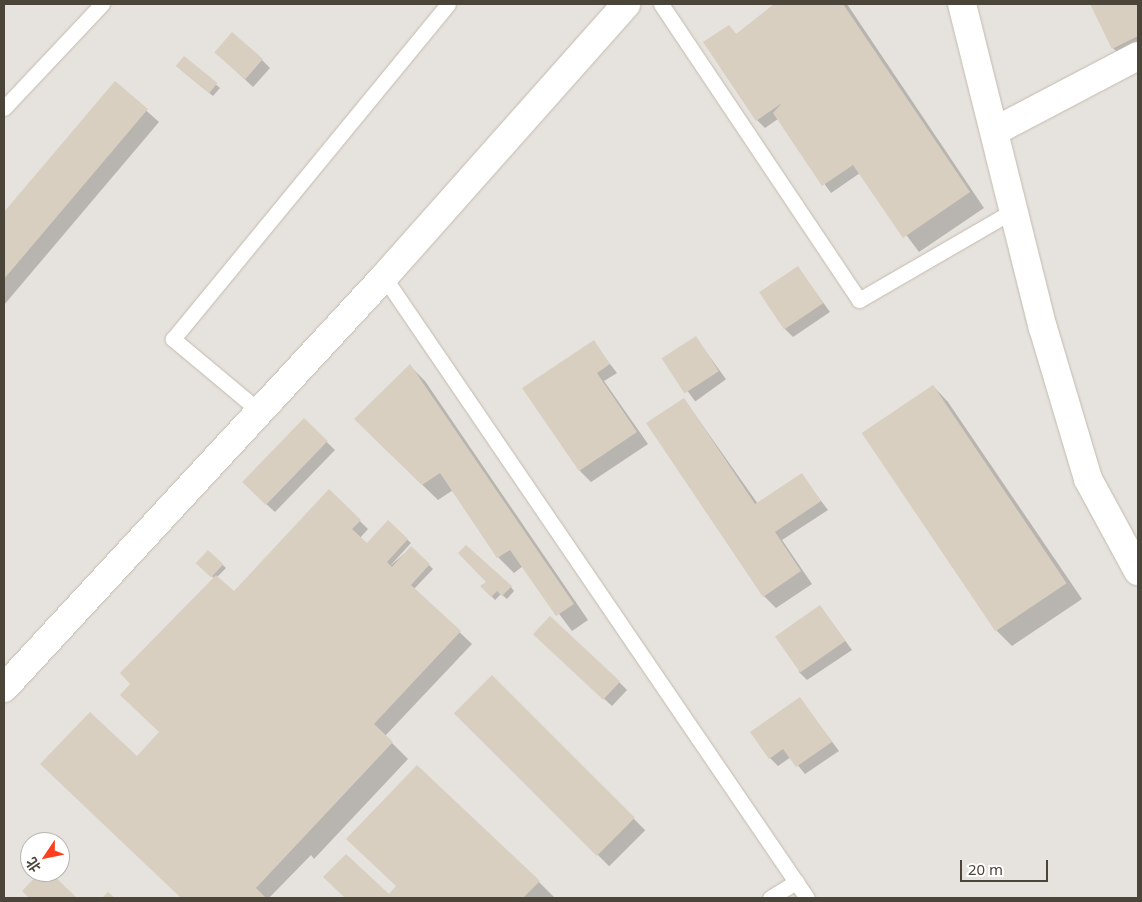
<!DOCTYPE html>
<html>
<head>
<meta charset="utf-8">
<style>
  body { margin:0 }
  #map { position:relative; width:1142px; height:902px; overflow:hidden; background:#f6f3ec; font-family:"Noto Sans","Noto Sans SC",sans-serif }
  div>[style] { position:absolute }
  .industrial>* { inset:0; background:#e6e2dd }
  .shadow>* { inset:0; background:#0003; transform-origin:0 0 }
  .building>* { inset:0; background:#d8cfc1; transform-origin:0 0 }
  .roads { filter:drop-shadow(0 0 1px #c2bbae) drop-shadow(0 0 1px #c2bbae) }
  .service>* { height:15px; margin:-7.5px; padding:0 7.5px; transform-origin:7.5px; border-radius:7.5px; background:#fff }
  .minor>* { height:28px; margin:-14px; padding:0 14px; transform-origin:14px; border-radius:14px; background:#fff }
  span { translate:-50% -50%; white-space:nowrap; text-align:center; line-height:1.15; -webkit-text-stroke:4px #fff; paint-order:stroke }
  .frame { position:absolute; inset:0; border:5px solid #4b4439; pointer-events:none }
  .north { position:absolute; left:20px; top:832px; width:50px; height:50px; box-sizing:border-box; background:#fff; border:1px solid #b7b4b0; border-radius:50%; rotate:236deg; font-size:14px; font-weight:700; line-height:20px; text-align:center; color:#4b4439 }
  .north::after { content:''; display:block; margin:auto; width:18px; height:22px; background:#fc3f1d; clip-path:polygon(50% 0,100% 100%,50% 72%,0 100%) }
  .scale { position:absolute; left:960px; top:860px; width:88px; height:22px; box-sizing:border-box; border:2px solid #4b4439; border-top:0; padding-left:6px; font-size:15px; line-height:18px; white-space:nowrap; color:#4b4439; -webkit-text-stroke:4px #fff; paint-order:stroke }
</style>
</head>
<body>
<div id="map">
  <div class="industrial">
    <i style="clip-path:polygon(evenodd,4px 4px,1138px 4px,1138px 898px,4px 898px,4px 4px,30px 842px,60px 842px,60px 872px,30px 872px,30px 842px)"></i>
  </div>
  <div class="shadow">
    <i style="clip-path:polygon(776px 4px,847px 4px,984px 208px,919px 252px,860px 173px,831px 193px,778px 119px,765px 128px,757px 120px,729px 26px,737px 35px)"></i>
    <i style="clip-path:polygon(1091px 4px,1138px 4px,1138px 53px,1125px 60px,1113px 48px)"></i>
    <i style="clip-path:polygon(184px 58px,220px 88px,213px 96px,181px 70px)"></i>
    <i style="clip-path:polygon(224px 60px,262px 60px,270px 68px,253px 87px)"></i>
    <i style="clip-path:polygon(115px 83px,159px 122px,4px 305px,4px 214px)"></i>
    <i style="clip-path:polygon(798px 268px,830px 312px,793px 337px,785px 329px)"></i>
    <i style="left:696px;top:338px;width:51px;height:38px;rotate:54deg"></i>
    <i style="clip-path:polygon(593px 342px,617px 373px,604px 381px,648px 444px,591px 482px,580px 471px)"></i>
    <i style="clip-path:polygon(410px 366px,425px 381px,588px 620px,572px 631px,523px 566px,514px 573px,498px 557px,453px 490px,438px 500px,370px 434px)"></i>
    <i style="clip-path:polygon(933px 386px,948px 402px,1082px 599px,1012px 646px,997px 631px)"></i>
    <i style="clip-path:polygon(684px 399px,758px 504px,801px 475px,828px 510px,782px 540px,812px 584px,776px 608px,764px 596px)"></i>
    <i style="clip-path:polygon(304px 420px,335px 450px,275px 512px,251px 490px)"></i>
    <i style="clip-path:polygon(329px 491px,368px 529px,360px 538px,367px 545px,388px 522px,411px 543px,390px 566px,411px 548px,429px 565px,433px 569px,414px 589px,472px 644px,385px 736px,408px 759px,314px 859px,311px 855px,269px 898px,183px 898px,99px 818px,136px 758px,161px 733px,214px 578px,198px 562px,208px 551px,226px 568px,217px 577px,242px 601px)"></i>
    <i style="clip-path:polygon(488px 582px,511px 587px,514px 591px,507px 599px,501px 594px,495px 600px,482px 586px)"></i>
    <i style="clip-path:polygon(820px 606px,852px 650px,807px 680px,799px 672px)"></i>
    <i style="clip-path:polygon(543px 642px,619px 682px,627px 690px,612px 706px)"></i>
    <i style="clip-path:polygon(800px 699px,839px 751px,805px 774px,791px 757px,778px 766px,770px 758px)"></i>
    <i style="left:542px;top:727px;width:146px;height:51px;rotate:45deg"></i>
    <i style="clip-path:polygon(325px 877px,389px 895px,397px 886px,539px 882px,554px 897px,347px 898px)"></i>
  </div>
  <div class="building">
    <i style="clip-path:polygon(774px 4px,843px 4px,970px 192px,903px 238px,853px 165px,822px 186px,773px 113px,782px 103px,756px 121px,703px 42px,729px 25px,736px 34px)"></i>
    <i style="clip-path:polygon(1090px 4px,1138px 4px,1138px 36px,1112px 49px)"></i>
    <i style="left:232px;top:32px;width:41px;height:27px;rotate:41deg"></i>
    <i style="left:184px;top:56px;width:43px;height:13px;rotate:39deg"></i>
    <i style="clip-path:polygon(115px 81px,148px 109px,4px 279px,4px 212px)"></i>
    <i style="left:798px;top:266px;width:45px;height:47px;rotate:56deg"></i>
    <i style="left:696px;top:336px;width:42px;height:41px;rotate:57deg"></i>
    <i style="clip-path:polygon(594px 340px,610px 364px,597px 373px,637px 432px,579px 471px,522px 388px)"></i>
    <i style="clip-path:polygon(410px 364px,574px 604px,556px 616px,510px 550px,497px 558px,440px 473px,422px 485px,354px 419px)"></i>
    <i style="left:933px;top:385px;width:239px;height:86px;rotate:56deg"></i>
    <i style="clip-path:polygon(684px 398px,755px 504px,802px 473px,821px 501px,775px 532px,801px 571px,763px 597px,646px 423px)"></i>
    <i style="left:304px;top:418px;width:33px;height:89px;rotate:44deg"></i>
    <i style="clip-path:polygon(329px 489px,361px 520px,352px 529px,367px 543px,388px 520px,408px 539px,387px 562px,392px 567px,411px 546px,430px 564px,411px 585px,461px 631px,374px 724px,393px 742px,256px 888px,266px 898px,181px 898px,40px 764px,90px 712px,137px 756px,159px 732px,120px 695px,130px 684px,120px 673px,216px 575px,234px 591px)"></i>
    <i style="clip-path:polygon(466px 545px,512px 586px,502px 596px,497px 591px,491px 597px,480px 586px,486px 582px,458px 553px)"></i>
    <i style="left:208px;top:550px;width:21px;height:18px;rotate:43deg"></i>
    <i style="left:820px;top:605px;width:44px;height:55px;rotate:55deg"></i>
    <i style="left:550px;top:616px;width:96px;height:25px;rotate:43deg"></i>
    <i style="left:492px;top:675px;width:202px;height:54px;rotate:45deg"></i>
    <i style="clip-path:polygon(800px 697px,832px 742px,796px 767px,783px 749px,769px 759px,750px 732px)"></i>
    <i style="clip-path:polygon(417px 765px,540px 881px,523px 898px,345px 898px,323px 877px,346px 854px,389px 894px,396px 886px,346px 839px)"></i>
    <i style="clip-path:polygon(40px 872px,50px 872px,77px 898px,29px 898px,22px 891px)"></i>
    <i style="clip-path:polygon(108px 892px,115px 898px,102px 898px)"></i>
  </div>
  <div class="roads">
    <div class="service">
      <i style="left:661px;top:4px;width:356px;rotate:56.2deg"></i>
      <i style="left:859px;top:300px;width:179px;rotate:-30.1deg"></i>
      <i style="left:4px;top:108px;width:143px;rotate:-46.7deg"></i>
      <i style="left:384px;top:277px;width:751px;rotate:55.74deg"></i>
      <i style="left:258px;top:410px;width:111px;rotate:-140.1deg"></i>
      <i style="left:173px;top:339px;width:433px;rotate:-50.6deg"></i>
      <i style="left:770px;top:898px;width:31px;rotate:-32deg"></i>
    </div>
    <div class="minor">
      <i style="left:962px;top:4px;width:334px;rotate:76deg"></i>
      <i style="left:1043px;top:328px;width:158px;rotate:73.4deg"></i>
      <i style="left:1088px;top:479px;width:105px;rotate:61.5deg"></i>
      <i style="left:995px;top:131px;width:161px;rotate:-27.7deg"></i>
      <i style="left:4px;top:688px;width:560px;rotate:-47.24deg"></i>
      <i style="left:384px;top:277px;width:365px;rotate:-48.4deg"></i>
    </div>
  </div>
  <div class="frame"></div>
  <div class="north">北</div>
  <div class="scale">20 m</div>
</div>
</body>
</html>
